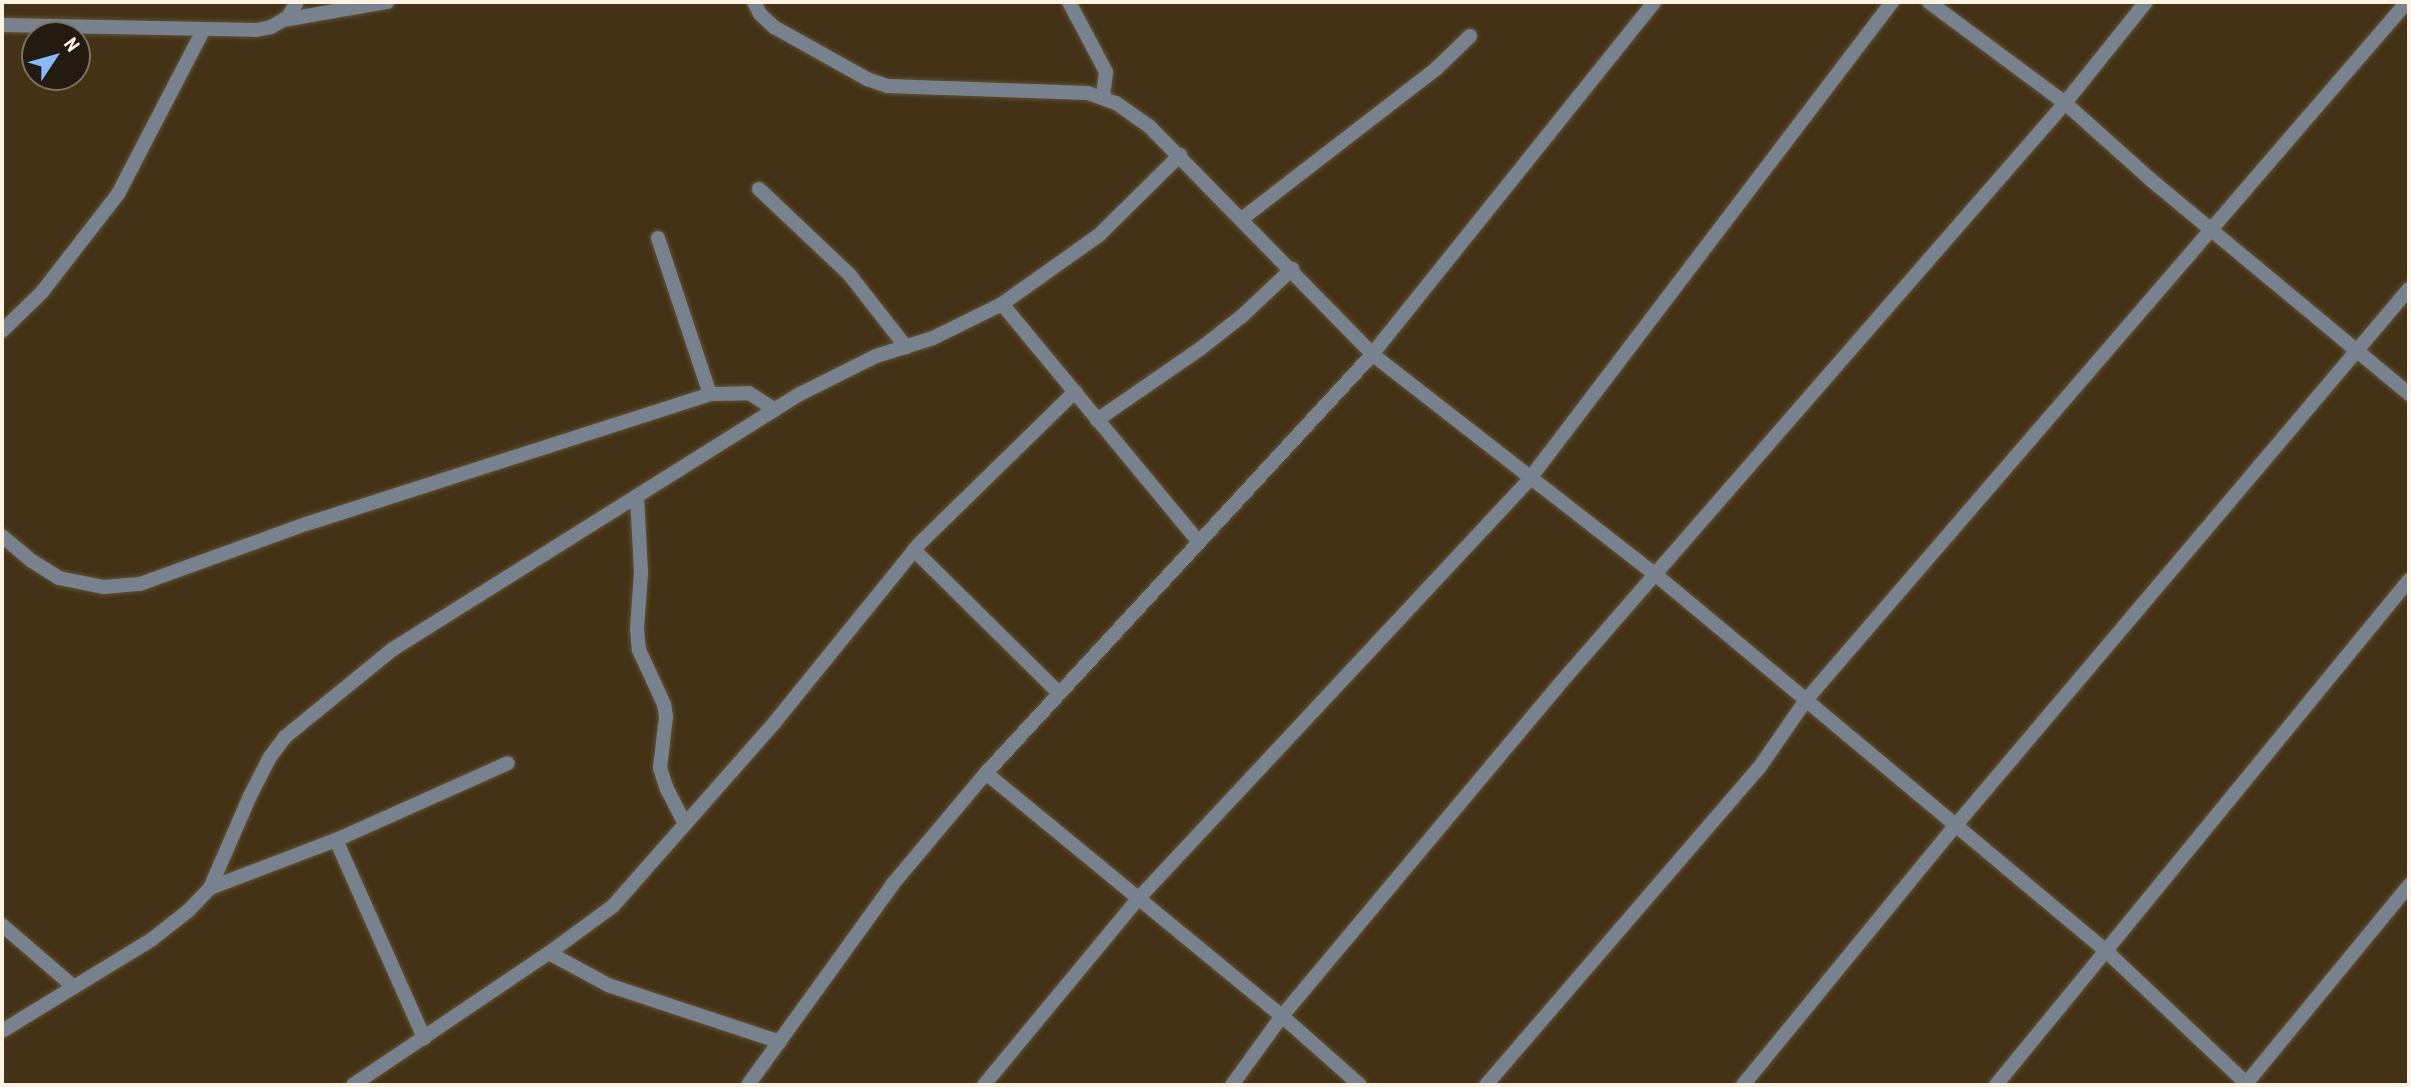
<!DOCTYPE html>
<html>
<head>
<meta charset="utf-8">
<style>
  body { margin:0 }
  #map { position:relative; width:2411px; height:1087px; overflow:hidden; background:#433215; font-family:"Roboto Condensed",sans-serif }
  div>[style] { position:absolute }
  .roads { filter:drop-shadow(0 0 2px #615136) drop-shadow(0 0 2px #615136) }
  .minor>* { height:14px; margin:-7px; padding:0 7px; transform-origin:7px; border-radius:7px; background:#78818e }
  span { translate:-50% -50%; white-space:nowrap; text-align:center; line-height:1.15; -webkit-text-stroke:7px #231b0f; paint-order:stroke }
  .frame { position:absolute; inset:0; border:4px solid #fef3e2; pointer-events:none }
  .north { position:absolute; left:21px; top:21px; width:70px; height:70px; box-sizing:border-box; background:#231b0f; border:2px solid #7b7163; border-radius:50%; rotate:54deg; font-size:19px; font-weight:700; line-height:28px; text-align:center; color:#fef3e2 }
  .north::after { content:''; display:block; margin:auto; width:24px; height:32px; background:#8cb9fc; clip-path:polygon(50% 0,100% 100%,50% 72%,0 100%) }
</style>
</head>
<body>
<div id="map">
  <div class="roads">
    <div class="minor">
      <i style="left:754px;top:2px;width:13px;rotate:63deg"></i>
      <i style="left:760px;top:14px;width:19px;rotate:43deg"></i>
      <i style="left:774px;top:27px;width:107px;rotate:29.2deg"></i>
      <i style="left:867px;top:79px;width:21px;rotate:19deg"></i>
      <i style="left:887px;top:86px;width:201px;rotate:2deg"></i>
      <i style="left:1088px;top:93px;width:30px;rotate:20deg"></i>
      <i style="left:1116px;top:103px;width:40px;rotate:34.9deg"></i>
      <i style="left:1149px;top:126px;width:319px;rotate:45.6deg"></i>
      <i style="left:1372px;top:354px;width:358px;rotate:37.9deg"></i>
      <i style="left:1655px;top:574px;width:197px;rotate:39.8deg"></i>
      <i style="left:1806px;top:700px;width:393px;rotate:39.9deg"></i>
      <i style="left:2107px;top:952px;width:194px;rotate:43.3deg"></i>
      <i style="left:1069px;top:2px;width:79px;rotate:62.1deg"></i>
      <i style="left:1106px;top:72px;width:25px;rotate:97deg"></i>
      <i style="left:1929px;top:2px;width:169px;rotate:36.6deg"></i>
      <i style="left:2065px;top:103px;width:114px;rotate:41.8deg"></i>
      <i style="left:2150px;top:179px;width:337px;rotate:39.7deg"></i>
      <i style="left:283px;top:20px;width:106px;rotate:-9.8deg"></i>
      <i style="left:2px;top:25px;width:254px;rotate:1.1deg"></i>
      <i style="left:256px;top:30px;width:15px;rotate:-11deg"></i>
      <i style="left:271px;top:27px;width:20px;rotate:-30deg"></i>
      <i style="left:288px;top:17px;width:17px;rotate:-59deg"></i>
      <i style="left:759px;top:189px;width:124px;rotate:43.4deg"></i>
      <i style="left:849px;top:274px;width:93px;rotate:52deg"></i>
      <i style="left:1243px;top:218px;width:245px;rotate:-37.7deg"></i>
      <i style="left:1437px;top:68px;width:46px;rotate:-44.1deg"></i>
      <i style="left:658px;top:238px;width:164px;rotate:71.6deg"></i>
      <i style="left:1002px;top:304px;width:309px;rotate:50.4deg"></i>
      <i style="left:2px;top:331px;width:56px;rotate:-44.3deg"></i>
      <i style="left:42px;top:292px;width:124px;rotate:-52.2deg"></i>
      <i style="left:118px;top:194px;width:184px;rotate:-62.5deg"></i>
      <i style="left:1097px;top:420px;width:125px;rotate:-34.6deg"></i>
      <i style="left:1200px;top:349px;width:53px;rotate:-38.2deg"></i>
      <i style="left:1242px;top:316px;width:69px;rotate:-43.2deg"></i>
      <i style="left:637px;top:496px;width:77px;rotate:87deg"></i>
      <i style="left:641px;top:573px;width:56px;rotate:94.1deg"></i>
      <i style="left:637px;top:629px;width:21px;rotate:85deg"></i>
      <i style="left:639px;top:650px;width:60px;rotate:65.2deg"></i>
      <i style="left:664px;top:704px;width:13px;rotate:81deg"></i>
      <i style="left:666px;top:717px;width:51px;rotate:96.7deg"></i>
      <i style="left:660px;top:768px;width:20px;rotate:72deg"></i>
      <i style="left:666px;top:787px;width:42px;rotate:62.8deg"></i>
      <i style="left:2px;top:536px;width:39px;rotate:40deg"></i>
      <i style="left:32px;top:561px;width:32px;rotate:32deg"></i>
      <i style="left:59px;top:578px;width:46px;rotate:11.3deg"></i>
      <i style="left:104px;top:587px;width:36px;rotate:-5deg"></i>
      <i style="left:140px;top:584px;width:177px;rotate:-19.9deg"></i>
      <i style="left:306px;top:524px;width:424px;rotate:-17.8deg"></i>
      <i style="left:710px;top:394px;width:39px;rotate:-1deg"></i>
      <i style="left:749px;top:393px;width:31px;rotate:33deg"></i>
      <i style="left:914px;top:550px;width:204px;rotate:44.6deg"></i>
      <i style="left:986px;top:773px;width:383px;rotate:39.4deg"></i>
      <i style="left:1282px;top:1016px;width:104px;rotate:41.5deg"></i>
      <i style="left:336px;top:840px;width:217px;rotate:66deg"></i>
      <i style="left:210px;top:888px;width:135px;rotate:-20.9deg"></i>
      <i style="left:336px;top:840px;width:188px;rotate:-24.1deg"></i>
      <i style="left:2px;top:925px;width:95px;rotate:40.7deg"></i>
      <i style="left:549px;top:953px;width:67px;rotate:28.5deg"></i>
      <i style="left:608px;top:985px;width:181px;rotate:18.3deg"></i>
      <i style="left:2px;top:1031px;width:175px;rotate:-31.4deg"></i>
      <i style="left:151px;top:940px;width:47px;rotate:-38.1deg"></i>
      <i style="left:188px;top:911px;width:32px;rotate:-46deg"></i>
      <i style="left:210px;top:888px;width:100px;rotate:-66.5deg"></i>
      <i style="left:250px;top:796px;width:44px;rotate:-62.9deg"></i>
      <i style="left:270px;top:757px;width:25px;rotate:-53deg"></i>
      <i style="left:285px;top:737px;width:139px;rotate:-39.2deg"></i>
      <i style="left:393px;top:649px;width:480px;rotate:-32.1deg"></i>
      <i style="left:800px;top:394px;width:85px;rotate:-26.6deg"></i>
      <i style="left:876px;top:356px;width:60px;rotate:-17.5deg"></i>
      <i style="left:933px;top:338px;width:77px;rotate:-26.2deg"></i>
      <i style="left:1002px;top:304px;width:119px;rotate:-35.4deg"></i>
      <i style="left:1099px;top:235px;width:114px;rotate:-44.6deg"></i>
      <i style="left:353px;top:1085px;width:236px;rotate:-34deg"></i>
      <i style="left:549px;top:953px;width:79px;rotate:-36.3deg"></i>
      <i style="left:613px;top:906px;width:245px;rotate:-48.6deg"></i>
      <i style="left:775px;top:722px;width:229px;rotate:-51deg"></i>
      <i style="left:919px;top:544px;width:218px;rotate:-44.3deg"></i>
      <i style="left:748px;top:1085px;width:246px;rotate:-54.2deg"></i>
      <i style="left:892px;top:885px;width:146px;rotate:-50deg"></i>
      <i style="left:986px;top:773px;width:566px;rotate:-47.29deg"></i>
      <i style="left:1370px;top:357px;width:455px;rotate:-51.3deg"></i>
      <i style="left:984px;top:1085px;width:241px;rotate:-50.4deg"></i>
      <i style="left:1138px;top:899px;width:572px;rotate:-46.98deg"></i>
      <i style="left:1528px;top:481px;width:602px;rotate:-52.77deg"></i>
      <i style="left:1232px;top:1085px;width:85px;rotate:-54.1deg"></i>
      <i style="left:1282px;top:1016px;width:429px;rotate:-50.1deg"></i>
      <i style="left:1557px;top:687px;width:774px;rotate:-48.98deg"></i>
      <i style="left:2065px;top:103px;width:129px;rotate:-51.3deg"></i>
      <i style="left:1486px;top:1085px;width:418px;rotate:-49.3deg"></i>
      <i style="left:1759px;top:768px;width:83px;rotate:-55.3deg"></i>
      <i style="left:1806px;top:700px;width:921px;rotate:-49.27deg"></i>
      <i style="left:1743px;top:1085px;width:336px;rotate:-50.7deg"></i>
      <i style="left:1956px;top:825px;width:702px;rotate:-49.8deg"></i>
      <i style="left:1996px;top:1085px;width:652px;rotate:-50.72deg"></i>
      <i style="left:2245px;top:1085px;width:259px;rotate:-50.6deg"></i>
    </div>
  </div>
  <div class="frame"></div>
  <div class="north">N</div>
</div>
</body>
</html>
